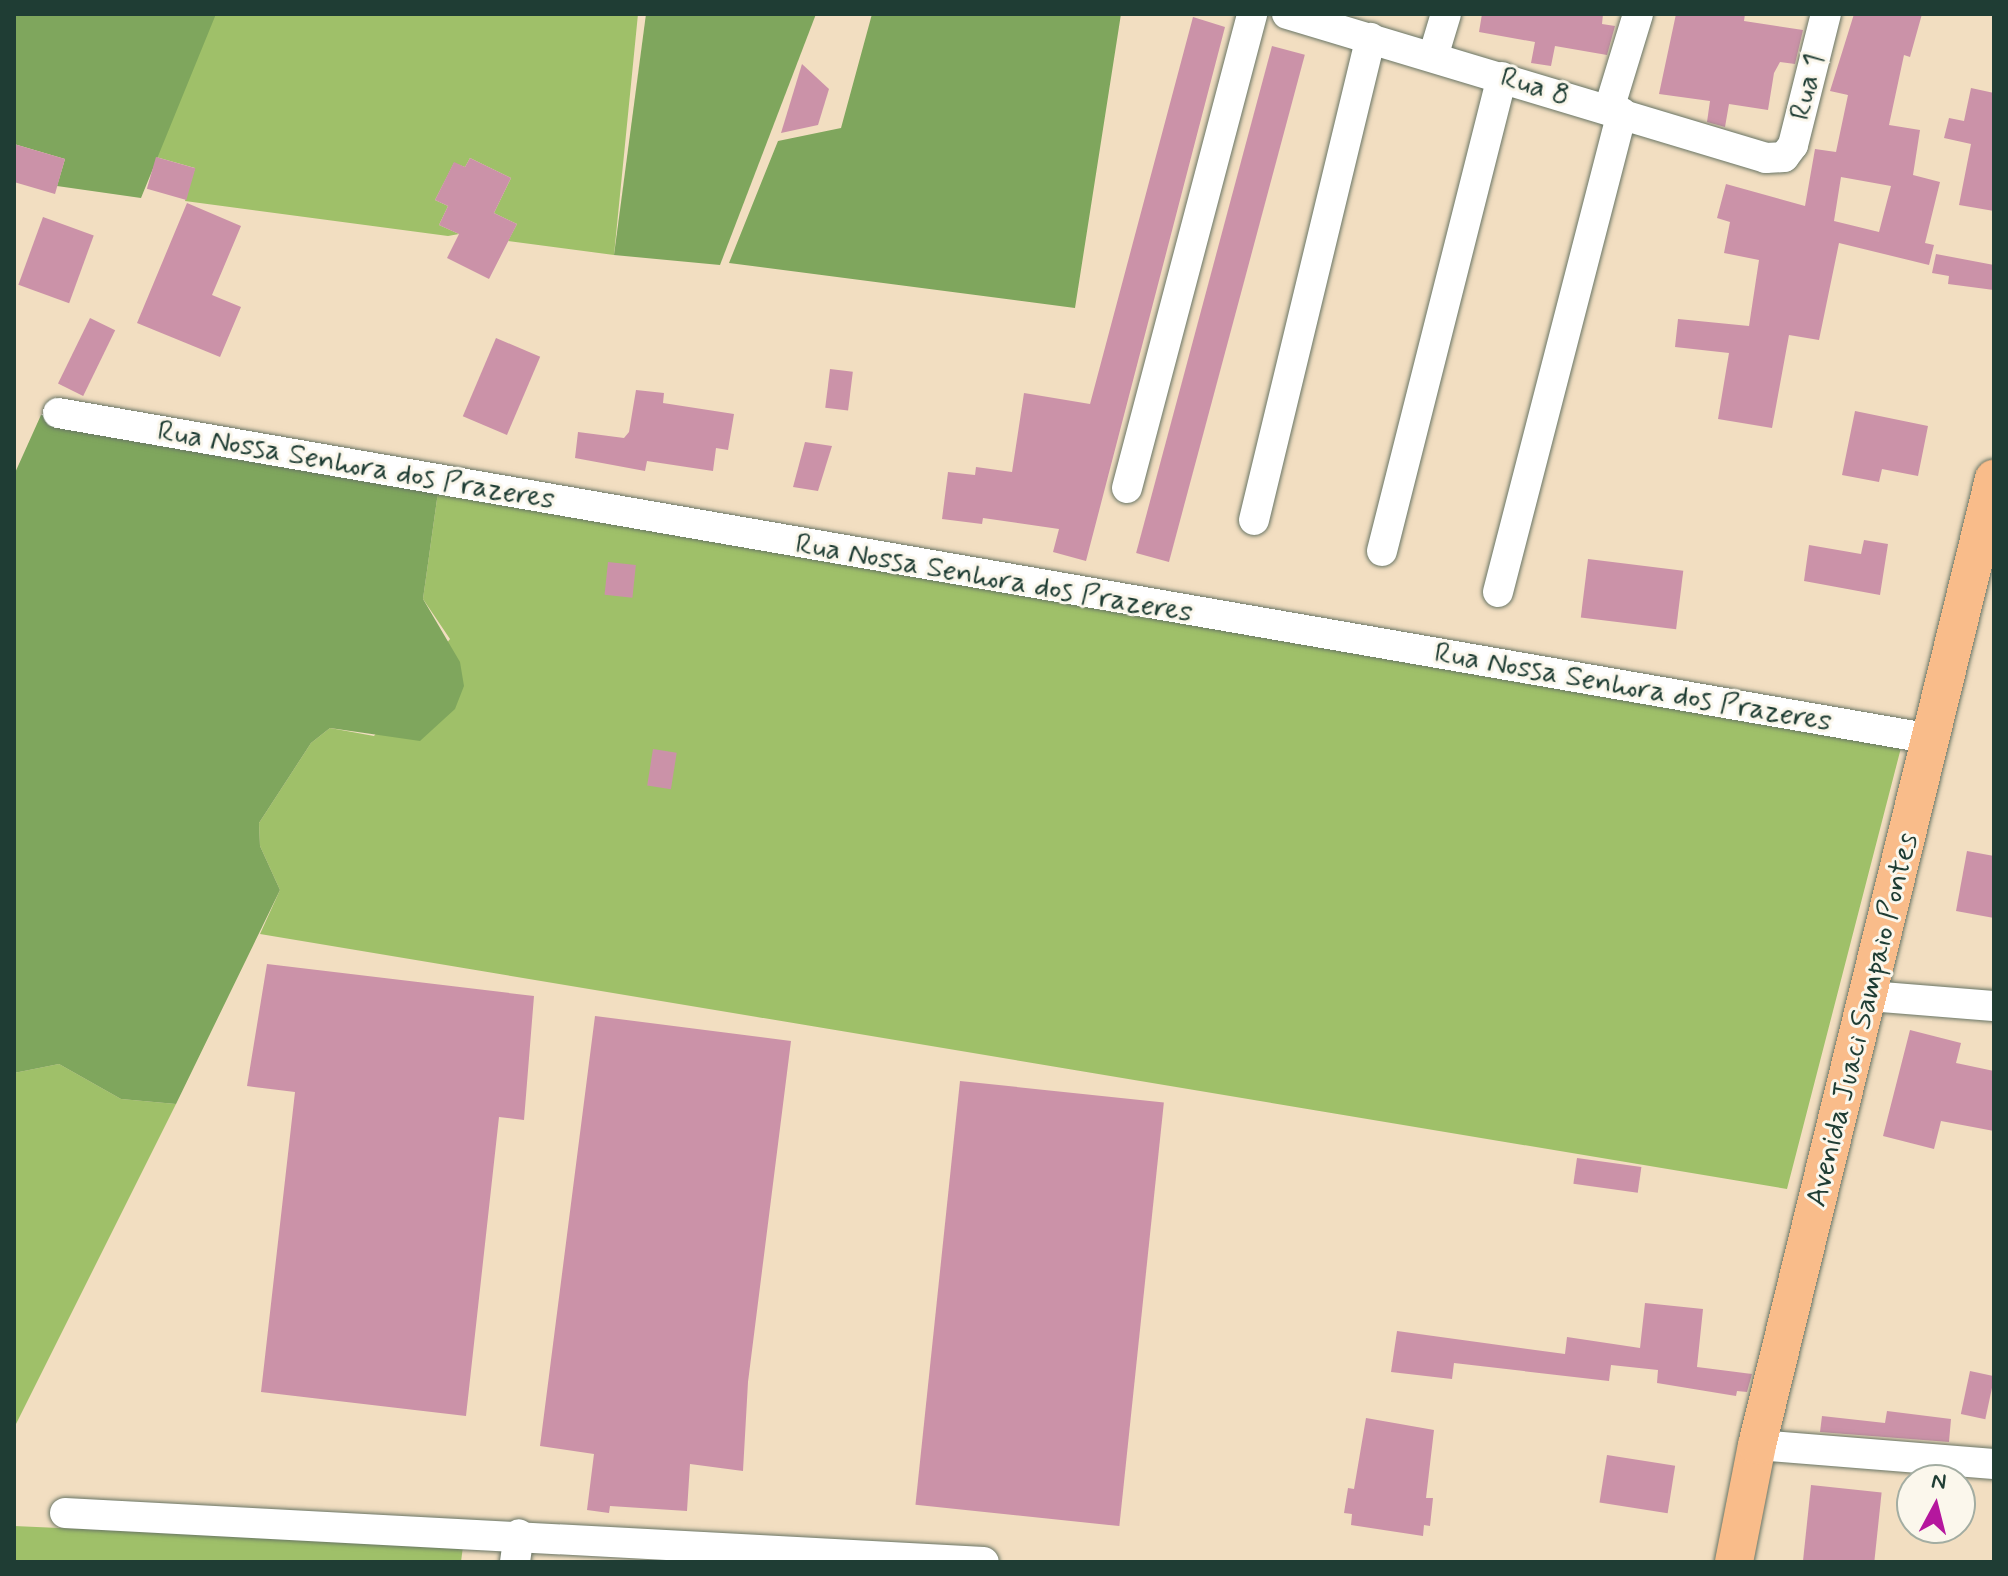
<!DOCTYPE html>
<html>
<head>
<meta charset="utf-8">
<style>
  body { margin:0 }
  #map { position:relative; width:2008px; height:1576px; overflow:hidden; background:#f2dec1; font-family:Mynerve,sans-serif }
  div>[style] { position:absolute }
  .green>* { inset:0; background:#9fc069 }
  .forest>* { inset:0; background:#7fa65d }
  .building>* { inset:0; background:#cb92a8; transform-origin:0 0 }
  .roads { filter:drop-shadow(0 0 2px #697565) drop-shadow(0 0 2px #697565) }
  .minor>* { height:30px; margin:-15px; padding:0 15px; transform-origin:15px; border-radius:15px; background:#fff }
  .major>* { height:38px; margin:-19px; padding:0 19px; transform-origin:19px; border-radius:19px; background:#f9bc8a }
  span { translate:-50% -50%; white-space:nowrap; text-align:center; line-height:1.15; -webkit-text-stroke:6px #fbf7ec; paint-order:stroke }
  .street-label { font-size:30px; color:#1f3d34 }
  .frame { position:absolute; inset:0; border:16px solid #1f3d34; pointer-events:none }
  .north { position:absolute; left:1896px; top:1464px; width:80px; height:80px; box-sizing:border-box; background:#fbf7ec; border:2px solid #a3ada2; border-radius:50%; rotate:7deg; font-size:22px; font-weight:700; line-height:32px; text-align:center; color:#1f3d34 }
  .north::after { content:''; display:block; margin:auto; width:28px; height:36px; background:#b5179e; clip-path:polygon(50% 0,100% 100%,50% 72%,0 100%) }
</style>
</head>
<body>
<div id="map">
  <div class="green">
    <i style="clip-path:polygon(213px 14px,638px 14px,614px 255px,508px 241px,517px 224px,494px 213px,511px 178px,470px 158px,465px 167px,454px 163px,435px 200px,448px 206px,439px 225px,459px 234px,448px 236px,185px 201px,195px 168px,156px 157px)"></i>
    <i style="clip-path:polygon(439px 485px,1903px 740px,1787px 1189px,260px 934px,280px 890px,260px 846px,259px 823px,311px 743px,330px 728px,374px 736px,450px 639px,423px 599px)"></i>
    <i style="clip-path:polygon(59px 1064px,121px 1099px,176px 1104px,14px 1428px,14px 1073px)"></i>
    <i style="clip-path:polygon(14px 1526px,463px 1546px,461px 1562px,14px 1562px)"></i>
  </div>
  <div class="forest">
    <i style="clip-path:polygon(14px 14px,216px 14px,141px 198px,57px 186px,65px 159px,14px 144px)"></i>
    <i style="clip-path:polygon(646px 14px,816px 14px,720px 265px,614px 255px)"></i>
    <i style="clip-path:polygon(872px 14px,1121px 14px,1075px 308px,729px 263px,778px 141px,841px 128px)"></i>
    <i style="clip-path:polygon(41px 415px,439px 485px,423px 599px,460px 662px,464px 686px,455px 709px,420px 741px,330px 728px,311px 743px,259px 823px,260px 846px,280px 890px,176px 1104px,121px 1099px,59px 1064px,14px 1073px,14px 475px)"></i>
  </div>
  <div class="building">
    <i style="clip-path:polygon(1482px 14px,1603px 14px,1602px 24px,1615px 26px,1607px 55px,1555px 46px,1551px 66px,1531px 63px,1535px 42px,1479px 32px)"></i>
    <i style="clip-path:polygon(1676px 14px,1745px 14px,1744px 21px,1803px 30px,1795px 64px,1780px 62px,1774px 73px,1768px 110px,1729px 104px,1725px 127px,1707px 122px,1710px 101px,1659px 94px)"></i>
    <i style="clip-path:polygon(evenodd,1854px 14px,1922px 14px,1910px 57px,1904px 55px,1889px 125px,1920px 130px,1913px 175px,1940px 182px,1925px 243px,1934px 245px,1929px 265px,1839px 243px,1819px 340px,1789px 335px,1772px 428px,1718px 419px,1729px 353px,1675px 347px,1678px 319px,1749px 326px,1759px 260px,1724px 253px,1730px 222px,1717px 218px,1726px 184px,1805px 206px,1815px 149px,1836px 152px,1848px 95px,1830px 91px,1854px 14px,1841px 177px,1891px 186px,1879px 232px,1834px 221px,1841px 177px)"></i>
    <i style="clip-path:polygon(1193px 17px,1225px 27px,1086px 561px,1053px 552px,1059px 529px,983px 518px,982px 524px,942px 519px,948px 472px,975px 475px,976px 467px,1012px 472px,1024px 393px,1090px 404px)"></i>
    <i style="left:1272px;top:46px;width:34px;height:525px;rotate:15deg"></i>
    <i style="clip-path:polygon(802px 64px,829px 89px,818px 125px,781px 133px)"></i>
    <i style="clip-path:polygon(1971px 88px,1994px 93px,1994px 211px,1959px 205px,1971px 144px,1944px 138px,1949px 118px,1964px 121px)"></i>
    <i style="clip-path:polygon(14px 144px,65px 159px,55px 194px,14px 182px)"></i>
    <i style="left:156px;top:157px;width:41px;height:33px;rotate:16deg"></i>
    <i style="clip-path:polygon(470px 158px,511px 178px,494px 213px,517px 224px,489px 279px,447px 258px,459px 234px,439px 225px,448px 206px,435px 200px,454px 162px,465px 167px)"></i>
    <i style="clip-path:polygon(187px 203px,241px 226px,212px 295px,241px 307px,220px 357px,137px 323px)"></i>
    <i style="left:43px;top:217px;width:54px;height:72px;rotate:20deg"></i>
    <i style="clip-path:polygon(1936px 254px,1994px 265px,1994px 290px,1948px 284px,1949px 276px,1932px 273px)"></i>
    <i style="left:90px;top:318px;width:28px;height:73px;rotate:26deg"></i>
    <i style="left:496px;top:338px;width:48px;height:85px;rotate:23deg"></i>
    <i style="left:830px;top:369px;width:23px;height:39px;rotate:7deg"></i>
    <i style="clip-path:polygon(636px 390px,664px 393px,663px 403px,734px 414px,728px 450px,716px 448px,713px 471px,647px 461px,645px 471px,575px 458px,578px 432px,624px 438px,629px 432px)"></i>
    <i style="clip-path:polygon(1855px 411px,1928px 426px,1918px 476px,1882px 469px,1879px 482px,1842px 475px)"></i>
    <i style="clip-path:polygon(805px 442px,832px 446px,818px 491px,793px 487px)"></i>
    <i style="clip-path:polygon(1864px 540px,1888px 544px,1880px 595px,1804px 581px,1809px 545px,1861px 554px)"></i>
    <i style="left:1588px;top:559px;width:96px;height:59px;rotate:7deg"></i>
    <i style="left:608px;top:562px;width:28px;height:33px;rotate:6deg"></i>
    <i style="left:653px;top:749px;width:24px;height:37px;rotate:9deg"></i>
    <i style="clip-path:polygon(1967px 851px,1994px 856px,1994px 918px,1956px 911px)"></i>
    <i style="clip-path:polygon(267px 964px,534px 996px,524px 1120px,499px 1117px,466px 1416px,261px 1392px,295px 1092px,247px 1086px)"></i>
    <i style="clip-path:polygon(595px 1016px,791px 1041px,748px 1382px,743px 1471px,690px 1464px,687px 1511px,610px 1506px,609px 1513px,587px 1510px,594px 1454px,540px 1446px)"></i>
    <i style="clip-path:polygon(1910px 1030px,1961px 1043px,1956px 1063px,1994px 1071px,1994px 1131px,1941px 1121px,1934px 1149px,1883px 1136px)"></i>
    <i style="left:960px;top:1081px;width:205px;height:426px;rotate:6deg"></i>
    <i style="left:1577px;top:1158px;width:65px;height:26px;rotate:8deg"></i>
    <i style="clip-path:polygon(1645px 1303px,1703px 1309px,1697px 1367px,1752px 1374px,1747px 1392px,1737px 1391px,1736px 1396px,1657px 1383px,1658px 1370px,1611px 1365px,1609px 1381px,1454px 1363px,1452px 1379px,1391px 1372px,1397px 1331px,1565px 1354px,1567px 1337px,1640px 1348px)"></i>
    <i style="left:1970px;top:1371px;width:25px;height:44px;rotate:12deg"></i>
    <i style="clip-path:polygon(1887px 1411px,1951px 1419px,1949px 1442px,1820px 1432px,1822px 1416px,1885px 1423px)"></i>
    <i style="clip-path:polygon(1366px 1418px,1434px 1430px,1426px 1498px,1433px 1498px,1430px 1526px,1424px 1525px,1423px 1536px,1351px 1525px,1352px 1514px,1344px 1513px,1348px 1488px,1354px 1489px)"></i>
    <i style="left:1607px;top:1455px;width:69px;height:48px;rotate:9deg"></i>
    <i style="left:1811px;top:1485px;width:71px;height:78px;rotate:6deg"></i>
  </div>
  <div class="roads">
    <div class="minor">
      <i style="left:1287px;top:14px;width:500px;rotate:16.73deg"></i>
      <i style="left:1766px;top:158px;width:18px;rotate:-3deg"></i>
      <i style="left:1784px;top:157px;width:15px;rotate:-53deg"></i>
      <i style="left:1793px;top:145px;width:135px;rotate:-75.9deg"></i>
      <i style="left:1433px;top:57px;width:45px;rotate:-73.2deg"></i>
      <i style="left:1609px;top:109px;width:99px;rotate:-73deg"></i>
      <i style="left:58px;top:413px;width:1902px;rotate:9.87deg"></i>
      <i style="left:1127px;top:488px;width:490px;rotate:-75.2deg"></i>
      <i style="left:1254px;top:520px;width:496px;rotate:-76.4deg"></i>
      <i style="left:1382px;top:551px;width:489px;rotate:-75.8deg"></i>
      <i style="left:1498px;top:592px;width:495px;rotate:-75.5deg"></i>
      <i style="left:1869px;top:996px;width:125px;rotate:4.6deg"></i>
      <i style="left:1757px;top:1445px;width:238px;rotate:4.6deg"></i>
      <i style="left:65px;top:1513px;width:920px;rotate:3.05deg"></i>
      <i style="left:515px;top:1562px;width:28px;rotate:-82deg"></i>
    </div>
    <div class="major">
      <i style="left:1734px;top:1562px;width:119px;rotate:-78.9deg"></i>
      <i style="left:1757px;top:1445px;width:995px;rotate:-76.22deg"></i>
    </div>
  </div>
  <div class="street-label">
    <span style="left:1535px;top:87px;rotate:17deg">Rua 8</span>
    <span style="left:1808px;top:87px;rotate:-76deg">Rua 1</span>
    <span style="left:356px;top:466px;rotate:10deg">Rua Nossa Senhora dos Prazeres</span>
    <span style="left:994px;top:579px;rotate:10deg">Rua Nossa Senhora dos Prazeres</span>
    <span style="left:1633px;top:688px;rotate:10deg">Rua Nossa Senhora dos Prazeres</span>
    <span style="left:1863px;top:1020px;rotate:-76deg">Avenida Juaci Sampaio Pontes</span>
  </div>
  <div class="frame"></div>
  <div class="north">N</div>
</div>
</body>
</html>
